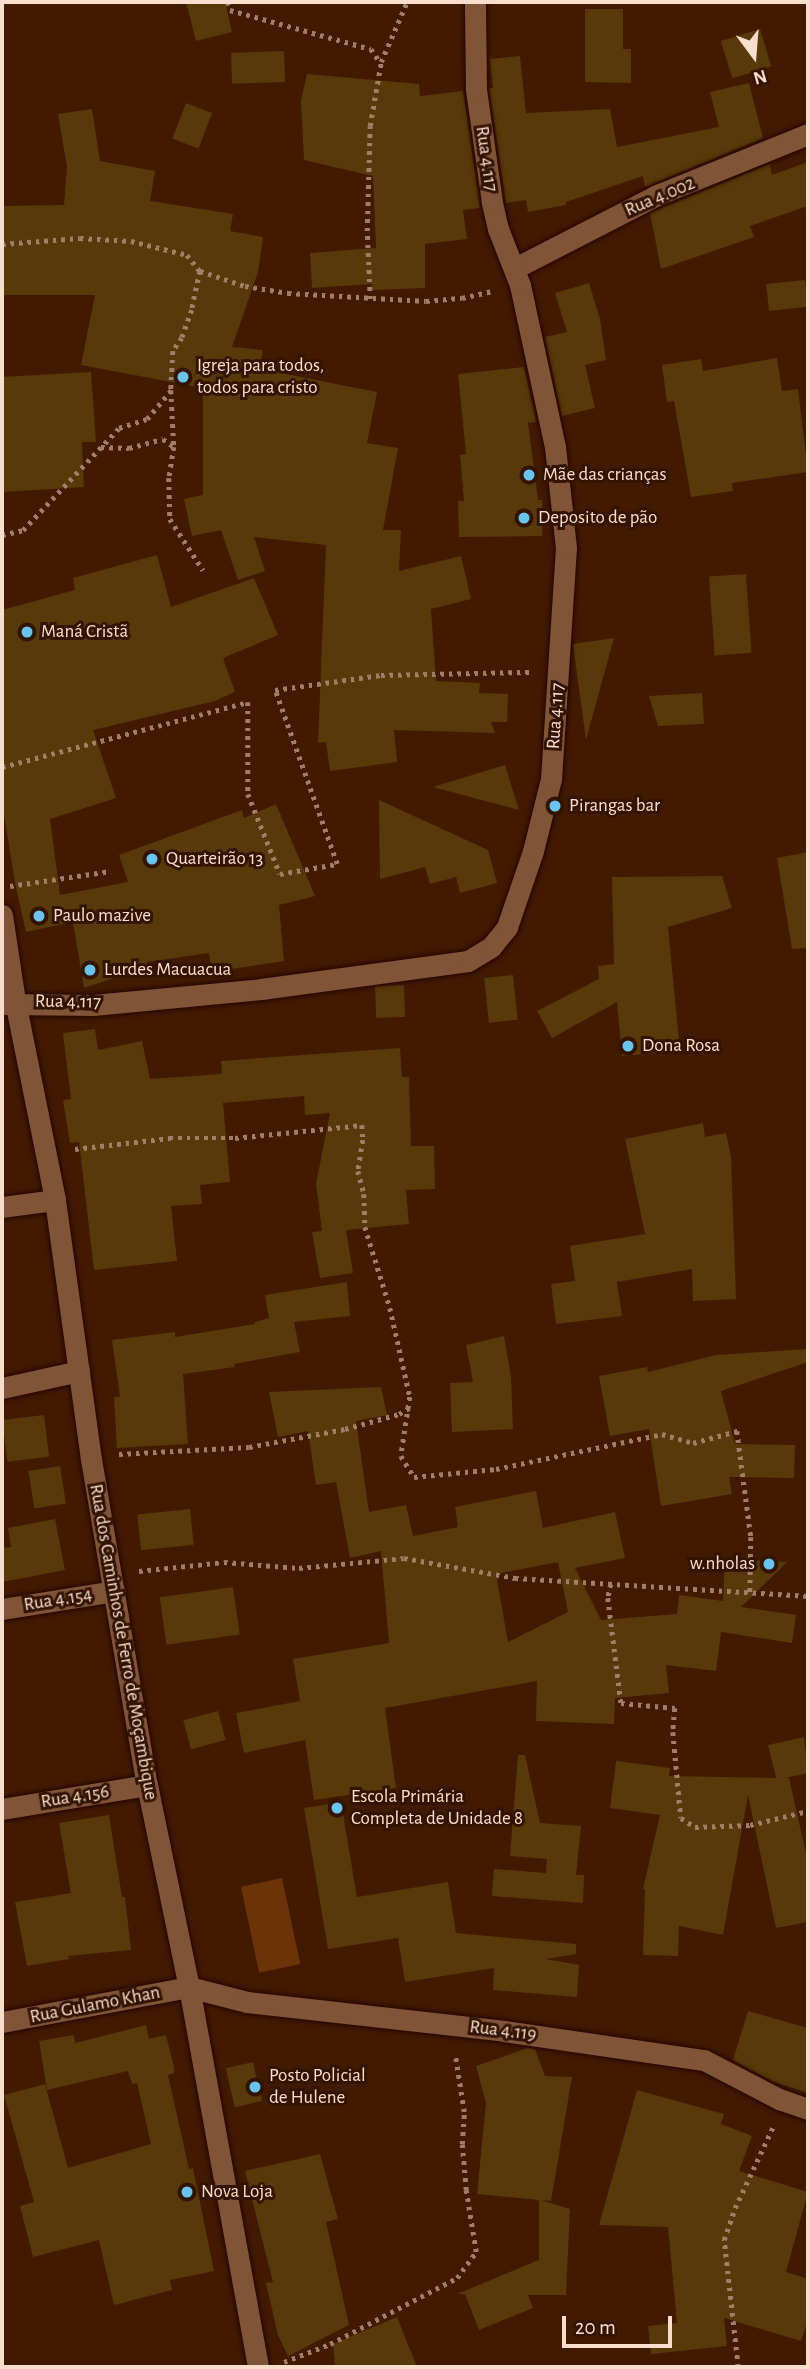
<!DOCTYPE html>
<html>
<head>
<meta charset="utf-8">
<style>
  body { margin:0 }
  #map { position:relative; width:810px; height:2369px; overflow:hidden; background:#421a00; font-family:"Alegreya Sans",sans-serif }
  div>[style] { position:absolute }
  .green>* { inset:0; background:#6d3308; transform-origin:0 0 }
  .building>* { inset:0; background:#583909; transform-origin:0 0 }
  .path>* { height:4.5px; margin-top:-2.25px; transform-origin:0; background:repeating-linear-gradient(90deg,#a07e69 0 3.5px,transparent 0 8.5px) }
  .roads { filter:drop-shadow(0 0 2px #230600) drop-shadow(0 0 2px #230600) }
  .minor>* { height:21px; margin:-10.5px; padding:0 10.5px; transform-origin:10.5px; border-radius:10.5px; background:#815337 }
  .tertiary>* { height:21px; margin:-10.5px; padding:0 10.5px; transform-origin:10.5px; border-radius:10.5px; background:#815337 }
  .dots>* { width:19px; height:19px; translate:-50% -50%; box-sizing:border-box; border:4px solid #331401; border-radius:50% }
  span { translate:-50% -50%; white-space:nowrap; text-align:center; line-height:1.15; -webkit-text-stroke:6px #331401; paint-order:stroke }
  .street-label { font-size:19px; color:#f9dece }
  .poi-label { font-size:19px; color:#f9dece }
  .left { translate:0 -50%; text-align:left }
  .right { translate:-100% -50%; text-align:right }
  .frame { position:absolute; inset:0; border:4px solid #f9dece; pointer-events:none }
  .north { position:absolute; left:719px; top:21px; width:70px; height:70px; -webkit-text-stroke:5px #331401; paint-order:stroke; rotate:164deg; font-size:19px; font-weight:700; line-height:28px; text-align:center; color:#f9dece }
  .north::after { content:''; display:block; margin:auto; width:24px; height:32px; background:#f9dece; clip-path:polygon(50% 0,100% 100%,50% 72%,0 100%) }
  .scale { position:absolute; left:562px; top:2316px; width:110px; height:32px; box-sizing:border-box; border:4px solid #f9dece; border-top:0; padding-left:9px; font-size:21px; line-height:24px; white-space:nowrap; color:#f9dece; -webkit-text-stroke:5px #331401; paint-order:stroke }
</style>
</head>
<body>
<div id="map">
  <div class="green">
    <i style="left:282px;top:1878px;width:88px;height:42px;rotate:78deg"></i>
  </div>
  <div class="building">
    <i style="clip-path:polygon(186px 2px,225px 2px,232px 32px,196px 41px)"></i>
    <i style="clip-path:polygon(585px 9px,623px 9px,623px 49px,631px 49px,631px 83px,585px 82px)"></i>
    <i style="left:760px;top:29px;width:39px;height:41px;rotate:73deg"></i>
    <i style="left:284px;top:51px;width:31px;height:53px;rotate:88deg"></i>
    <i style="clip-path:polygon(520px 56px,526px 113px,610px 109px,617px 147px,719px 127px,710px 92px,749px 83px,763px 138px,645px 187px,643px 176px,566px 202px,566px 205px,528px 212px,526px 200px,506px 203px,489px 88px,493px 88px,490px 59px)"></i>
    <i style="clip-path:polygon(307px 74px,419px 84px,420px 96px,463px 91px,480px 208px,463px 210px,467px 239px,425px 244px,425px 288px,371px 290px,372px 284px,312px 288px,310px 253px,376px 248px,373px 176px,304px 160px,301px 101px)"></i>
    <i style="left:186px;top:103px;width:28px;height:38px;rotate:21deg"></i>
    <i style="clip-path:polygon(92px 109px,100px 161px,155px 171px,150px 201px,233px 214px,230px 231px,263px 237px,258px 272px,232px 347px,263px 350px,260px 369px,377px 392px,367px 443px,398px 448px,383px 530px,401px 530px,399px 571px,461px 556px,471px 599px,431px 609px,436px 681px,480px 683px,479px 693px,508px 694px,507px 722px,491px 722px,495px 733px,394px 730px,397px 762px,330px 771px,326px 742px,318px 743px,326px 545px,254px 537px,265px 571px,238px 580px,221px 530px,192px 536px,184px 499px,203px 495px,203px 388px,81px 365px,95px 295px,2px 295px,2px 206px,64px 205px,67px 167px,58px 114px)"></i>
    <i style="clip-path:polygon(808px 162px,808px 206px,750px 226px,754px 237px,661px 269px,650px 213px,770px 164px,772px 175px)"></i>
    <i style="left:805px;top:280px;width:27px;height:39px;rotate:84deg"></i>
    <i style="clip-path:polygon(589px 283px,600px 319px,606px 360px,585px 365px,595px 408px,562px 416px,545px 337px,567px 332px,555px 293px)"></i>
    <i style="clip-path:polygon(777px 358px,782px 391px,798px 389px,808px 472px,732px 483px,733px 491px,691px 497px,674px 401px,667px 402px,662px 365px,701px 359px,703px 371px)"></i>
    <i style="clip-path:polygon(524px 367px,536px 422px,528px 423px,538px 500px,542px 500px,542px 536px,459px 537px,458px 501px,464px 501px,460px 455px,466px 454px,458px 374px)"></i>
    <i style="clip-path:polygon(91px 372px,96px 442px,82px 442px,84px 487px,2px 492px,2px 377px)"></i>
    <i style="clip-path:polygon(157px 555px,171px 607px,254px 578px,278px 635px,223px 658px,235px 692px,215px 701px,93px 730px,116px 798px,50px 819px,60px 895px,128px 882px,119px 855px,242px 810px,244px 818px,276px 804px,315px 896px,279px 905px,284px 961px,212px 972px,209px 953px,147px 962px,148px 967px,84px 988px,73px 922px,26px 932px,15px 883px,2px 802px,2px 610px,75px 590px,73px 578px)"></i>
    <i style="left:746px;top:574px;width:79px;height:37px;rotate:86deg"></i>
    <i style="clip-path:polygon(614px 638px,586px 740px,573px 644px)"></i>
    <i style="clip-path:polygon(702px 693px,704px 724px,658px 726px,649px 696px)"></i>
    <i style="clip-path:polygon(505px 765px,519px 810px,433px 787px)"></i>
    <i style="clip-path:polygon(379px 800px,488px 850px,497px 883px,460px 893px,456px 877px,430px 884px,425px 867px,380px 879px)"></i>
    <i style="clip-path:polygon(808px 852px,808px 948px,792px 949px,777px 858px)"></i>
    <i style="clip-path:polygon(722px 876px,732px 908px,668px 927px,680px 1051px,622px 1056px,617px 1002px,552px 1038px,537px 1011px,599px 979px,598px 966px,614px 964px,612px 877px)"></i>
    <i style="left:513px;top:975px;width:45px;height:29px;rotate:84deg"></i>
    <i style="left:404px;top:985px;width:32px;height:29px;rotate:88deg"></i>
    <i style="clip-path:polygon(95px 1029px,98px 1050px,142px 1041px,150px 1079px,222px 1074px,221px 1061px,400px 1048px,402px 1077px,409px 1077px,411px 1146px,434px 1146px,435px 1189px,406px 1190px,409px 1224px,346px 1230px,353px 1273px,320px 1278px,312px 1232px,322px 1231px,316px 1184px,330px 1113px,305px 1115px,304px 1096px,223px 1103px,230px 1182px,200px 1185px,202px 1204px,171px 1206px,177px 1261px,94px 1270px,79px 1142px,70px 1143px,63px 1100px,71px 1099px,63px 1033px)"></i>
    <i style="clip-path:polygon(703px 1123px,705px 1137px,726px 1133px,731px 1157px,736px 1299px,693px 1301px,692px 1269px,617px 1282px,622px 1316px,556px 1324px,551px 1284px,575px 1281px,570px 1246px,645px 1234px,625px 1139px)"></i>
    <i style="clip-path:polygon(347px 1282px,350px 1316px,294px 1322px,300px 1352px,234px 1364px,235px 1367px,183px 1374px,188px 1444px,117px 1448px,114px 1397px,120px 1397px,112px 1340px,175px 1332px,175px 1337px,255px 1324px,255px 1322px,269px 1318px,265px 1295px)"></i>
    <i style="clip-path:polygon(504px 1336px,511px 1377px,513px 1429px,452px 1432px,450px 1383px,473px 1382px,466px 1345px)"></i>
    <i style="clip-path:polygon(808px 1349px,808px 1362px,721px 1391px,735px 1444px,795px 1445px,794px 1478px,729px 1477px,732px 1494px,661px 1506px,649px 1429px,610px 1436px,599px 1376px,647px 1367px,648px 1372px,716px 1355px)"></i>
    <i style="clip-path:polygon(evenodd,381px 1387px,387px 1415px,356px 1421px,369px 1512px,406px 1505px,413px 1536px,458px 1527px,455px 1507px,536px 1491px,543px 1528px,615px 1512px,625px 1558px,575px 1568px,601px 1620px,677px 1614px,679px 1595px,723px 1601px,725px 1559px,787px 1562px,741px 1607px,796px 1615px,792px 1643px,721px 1632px,716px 1671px,666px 1665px,669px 1693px,615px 1698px,614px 1724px,536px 1721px,537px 1681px,385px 1708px,396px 1788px,314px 1800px,305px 1740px,244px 1753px,236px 1713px,300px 1701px,293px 1659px,389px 1643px,381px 1551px,350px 1558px,336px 1482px,316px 1485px,308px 1431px,278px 1437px,269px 1392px,381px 1387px,558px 1562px,568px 1612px,508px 1642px,496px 1574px,558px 1562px)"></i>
    <i style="left:44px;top:1415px;width:42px;height:42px;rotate:83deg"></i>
    <i style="left:60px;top:1466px;width:38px;height:32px;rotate:81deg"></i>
    <i style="left:190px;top:1509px;width:36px;height:53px;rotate:84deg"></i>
    <i style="clip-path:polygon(55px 1519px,65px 1570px,2px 1582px,2px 1548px,11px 1547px,8px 1528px)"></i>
    <i style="left:233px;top:1587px;width:48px;height:74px;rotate:82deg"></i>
    <i style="left:218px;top:1711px;width:30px;height:36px;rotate:75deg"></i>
    <i style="clip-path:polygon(804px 1737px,808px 1773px,785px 1778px,789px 1778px,808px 1862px,808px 1922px,776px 1928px,748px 1795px,723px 1935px,679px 1926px,678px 1956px,643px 1955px,645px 1889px,643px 1889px,660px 1815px,610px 1808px,616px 1761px,670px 1768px,669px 1776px,776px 1778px,768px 1745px)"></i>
    <i style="clip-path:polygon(518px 1755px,525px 1755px,540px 1823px,581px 1826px,576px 1875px,584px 1875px,583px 1903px,492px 1896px,494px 1869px,546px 1873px,547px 1859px,510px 1856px)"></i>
    <i style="clip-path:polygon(341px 1802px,357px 1897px,448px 1882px,456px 1933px,576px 1944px,576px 1954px,546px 1959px,579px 1965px,577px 1997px,493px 1990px,494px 1968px,405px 1982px,398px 1938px,328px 1949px,304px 1808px)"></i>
    <i style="clip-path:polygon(109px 1815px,122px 1897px,125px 1897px,131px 1950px,68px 1956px,69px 1959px,27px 1966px,15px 1902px,71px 1893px,59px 1823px)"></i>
    <i style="clip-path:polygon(748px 2011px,808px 2028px,808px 2093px,772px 2081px,733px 2060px)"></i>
    <i style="clip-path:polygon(146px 2025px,149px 2039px,166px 2035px,174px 2067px,174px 2073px,168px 2075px,189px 2169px,193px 2168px,214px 2271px,170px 2280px,172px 2290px,114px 2305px,99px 2240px,33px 2257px,20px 2206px,34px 2202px,4px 2095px,45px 2084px,68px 2168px,151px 2144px,137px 2083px,132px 2084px,128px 2071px,47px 2090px,39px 2041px,74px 2035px,75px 2043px)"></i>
    <i style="clip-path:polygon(528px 2048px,535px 2049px,545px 2076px,572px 2077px,551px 2201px,541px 2200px,570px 2209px,566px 2295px,528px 2295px,533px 2308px,479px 2330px,465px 2294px,457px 2294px,539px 2260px,539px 2200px,477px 2194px,486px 2103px,476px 2066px)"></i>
    <i style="left:253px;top:2062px;width:40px;height:28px;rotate:77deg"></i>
    <i style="clip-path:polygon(637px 2090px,724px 2114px,721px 2124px,752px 2136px,739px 2171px,808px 2192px,786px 2272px,808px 2279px,808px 2319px,801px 2341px,724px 2318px,727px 2346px,651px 2354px,648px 2326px,677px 2323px,668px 2227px,599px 2225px)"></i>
    <i style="clip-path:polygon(320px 2154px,338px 2219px,326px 2222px,349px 2325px,288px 2356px,278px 2335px,266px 2283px,273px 2282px,245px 2171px)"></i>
    <i style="clip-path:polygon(397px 2317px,417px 2367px,335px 2367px,333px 2344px)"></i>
  </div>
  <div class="path">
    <i style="left:228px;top:2px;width:8px;rotate:76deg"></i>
    <i style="left:230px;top:10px;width:146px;rotate:15.5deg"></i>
    <i style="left:371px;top:49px;width:16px;rotate:55deg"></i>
    <i style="left:2px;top:244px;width:78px;rotate:-4.4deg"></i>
    <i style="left:80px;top:238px;width:51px;rotate:3.4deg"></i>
    <i style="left:131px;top:241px;width:58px;rotate:14deg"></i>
    <i style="left:187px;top:255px;width:21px;rotate:51deg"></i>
    <i style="left:200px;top:271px;width:47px;rotate:18.4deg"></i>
    <i style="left:245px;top:286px;width:44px;rotate:9.2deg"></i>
    <i style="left:288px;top:293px;width:138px;rotate:3.3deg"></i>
    <i style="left:426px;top:301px;width:36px;rotate:-5deg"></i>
    <i style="left:462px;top:298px;width:31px;rotate:-13deg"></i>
    <i style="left:200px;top:271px;width:40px;rotate:102deg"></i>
    <i style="left:192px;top:310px;width:30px;rotate:110deg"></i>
    <i style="left:182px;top:338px;width:16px;rotate:125deg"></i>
    <i style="left:173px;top:351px;width:39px;rotate:93deg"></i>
    <i style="left:171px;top:390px;width:57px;rotate:87deg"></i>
    <i style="left:174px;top:447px;width:31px;rotate:99deg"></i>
    <i style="left:169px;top:478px;width:41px;rotate:88.6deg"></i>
    <i style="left:170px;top:519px;width:61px;rotate:57.1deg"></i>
    <i style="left:370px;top:299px;width:68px;rotate:-92.5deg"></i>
    <i style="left:367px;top:231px;width:105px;rotate:-88.4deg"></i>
    <i style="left:370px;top:126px;width:65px;rotate:-80.2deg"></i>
    <i style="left:381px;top:62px;width:65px;rotate:-66.6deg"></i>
    <i style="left:101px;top:447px;width:28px;rotate:2deg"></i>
    <i style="left:129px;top:448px;width:35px;rotate:-15deg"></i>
    <i style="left:163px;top:439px;width:12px;rotate:35deg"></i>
    <i style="left:2px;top:535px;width:22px;rotate:-13deg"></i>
    <i style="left:23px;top:530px;width:140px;rotate:-46.7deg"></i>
    <i style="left:119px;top:428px;width:29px;rotate:-18deg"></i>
    <i style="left:147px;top:419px;width:38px;rotate:-50deg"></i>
    <i style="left:2px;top:767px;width:254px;rotate:-14.8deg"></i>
    <i style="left:248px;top:702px;width:92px;rotate:90deg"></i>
    <i style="left:248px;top:794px;width:86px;rotate:68.2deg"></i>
    <i style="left:280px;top:874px;width:58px;rotate:-10deg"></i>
    <i style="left:337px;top:864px;width:185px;rotate:-109.6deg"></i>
    <i style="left:275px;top:690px;width:107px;rotate:-8.1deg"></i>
    <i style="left:381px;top:675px;width:149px;rotate:-1.2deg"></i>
    <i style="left:10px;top:886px;width:102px;rotate:-8.4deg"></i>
    <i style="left:75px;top:1149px;width:96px;rotate:-6.6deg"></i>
    <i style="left:170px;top:1138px;width:65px"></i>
    <i style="left:235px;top:1138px;width:128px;rotate:-5.8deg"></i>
    <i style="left:362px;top:1125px;width:15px;rotate:86deg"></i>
    <i style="left:363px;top:1140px;width:31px;rotate:99deg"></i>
    <i style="left:358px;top:1171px;width:24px;rotate:75deg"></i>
    <i style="left:364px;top:1194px;width:33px;rotate:88deg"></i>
    <i style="left:365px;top:1227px;width:85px;rotate:72.8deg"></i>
    <i style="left:390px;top:1308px;width:91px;rotate:77.3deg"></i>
    <i style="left:410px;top:1397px;width:60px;rotate:98.7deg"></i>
    <i style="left:401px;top:1456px;width:25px;rotate:58deg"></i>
    <i style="left:414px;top:1477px;width:82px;rotate:-5.6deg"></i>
    <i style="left:496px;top:1469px;width:170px;rotate:-11.9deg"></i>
    <i style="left:662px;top:1434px;width:32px;rotate:16deg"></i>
    <i style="left:693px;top:1443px;width:46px;rotate:-15.3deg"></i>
    <i style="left:737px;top:1431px;width:107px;rotate:82.5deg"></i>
    <i style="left:751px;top:1537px;width:55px;rotate:91deg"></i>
    <i style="left:119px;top:1454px;width:130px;rotate:-3.1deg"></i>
    <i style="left:249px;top:1447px;width:98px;rotate:-10.6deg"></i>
    <i style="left:345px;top:1429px;width:56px;rotate:-15.5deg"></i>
    <i style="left:399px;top:1414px;width:12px;rotate:-31deg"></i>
    <i style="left:139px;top:1571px;width:85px;rotate:-6deg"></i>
    <i style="left:224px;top:1562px;width:75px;rotate:4.6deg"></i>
    <i style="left:299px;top:1568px;width:105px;rotate:-5.4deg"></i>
    <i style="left:404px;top:1558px;width:113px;rotate:10.2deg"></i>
    <i style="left:515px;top:1578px;width:294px;rotate:3.5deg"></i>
    <i style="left:611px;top:1584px;width:14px;rotate:102deg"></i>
    <i style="left:608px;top:1598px;width:106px;rotate:82.9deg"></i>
    <i style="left:621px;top:1703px;width:54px;rotate:5.3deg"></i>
    <i style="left:675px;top:1708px;width:24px;rotate:95deg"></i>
    <i style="left:673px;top:1732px;width:86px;rotate:84.7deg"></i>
    <i style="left:681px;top:1818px;width:17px;rotate:33deg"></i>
    <i style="left:695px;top:1827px;width:55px;rotate:-2.1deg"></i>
    <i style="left:750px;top:1825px;width:60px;rotate:-13.6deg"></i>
    <i style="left:284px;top:2362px;width:49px;rotate:-21.4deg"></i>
    <i style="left:330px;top:2344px;width:143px;rotate:-27.5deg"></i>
    <i style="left:457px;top:2278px;width:32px;rotate:-54deg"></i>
    <i style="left:476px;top:2252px;width:63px;rotate:-99.2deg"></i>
    <i style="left:466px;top:2190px;width:46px;rotate:-95deg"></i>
    <i style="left:462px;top:2144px;width:32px;rotate:-86deg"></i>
    <i style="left:464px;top:2112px;width:59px;rotate:-98.8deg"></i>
    <i style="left:738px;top:2367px;width:128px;rotate:-96.3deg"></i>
    <i style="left:724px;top:2240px;width:34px;rotate:-71deg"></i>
    <i style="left:735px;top:2208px;width:89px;rotate:-64.9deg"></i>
  </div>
  <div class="roads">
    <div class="minor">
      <i style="left:515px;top:268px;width:160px;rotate:-27.2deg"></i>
      <i style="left:657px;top:195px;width:163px;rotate:-22deg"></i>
      <i style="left:2px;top:1004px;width:91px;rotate:0.6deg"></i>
      <i style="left:93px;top:1005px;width:169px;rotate:-5.4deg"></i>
      <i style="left:261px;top:989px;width:209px;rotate:-7.7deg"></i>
      <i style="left:468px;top:961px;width:27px;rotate:-31deg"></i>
      <i style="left:491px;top:947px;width:26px;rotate:-51deg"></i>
      <i style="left:507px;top:927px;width:80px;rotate:-71.1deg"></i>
      <i style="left:533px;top:851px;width:74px;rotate:-76deg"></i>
      <i style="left:551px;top:779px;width:231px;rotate:-86.3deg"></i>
      <i style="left:566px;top:548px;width:102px;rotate:-96.2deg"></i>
      <i style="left:555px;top:447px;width:166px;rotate:-102.2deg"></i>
      <i style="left:520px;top:285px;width:60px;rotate:-111.4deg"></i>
      <i style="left:498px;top:229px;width:28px;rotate:-103deg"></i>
      <i style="left:492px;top:202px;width:114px;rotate:-98.1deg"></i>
      <i style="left:476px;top:89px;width:87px;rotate:-90.7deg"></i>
      <i style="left:2px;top:1207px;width:53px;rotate:-7.5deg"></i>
      <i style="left:2px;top:1388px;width:79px;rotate:-12.4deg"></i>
      <i style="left:2px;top:1609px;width:114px;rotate:-9.1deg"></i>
      <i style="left:2px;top:1809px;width:147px;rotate:-9.4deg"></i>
      <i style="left:2px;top:2022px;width:190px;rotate:-10.6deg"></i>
      <i style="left:189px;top:1987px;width:60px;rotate:14.5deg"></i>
      <i style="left:247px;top:2002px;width:259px;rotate:6.4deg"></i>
      <i style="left:504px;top:2031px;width:202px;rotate:8.3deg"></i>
      <i style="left:704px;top:2060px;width:85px;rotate:27.5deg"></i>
      <i style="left:779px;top:2099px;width:31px;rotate:19deg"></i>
    </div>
    <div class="tertiary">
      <i style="left:2px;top:915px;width:87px;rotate:81.4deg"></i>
      <i style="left:15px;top:1001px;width:203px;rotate:78.6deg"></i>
      <i style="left:55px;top:1200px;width:261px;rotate:82.1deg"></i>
      <i style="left:91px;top:1459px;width:331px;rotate:80.3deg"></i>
      <i style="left:147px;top:1785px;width:206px;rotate:78.3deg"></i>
      <i style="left:189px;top:1987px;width:386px;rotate:79.7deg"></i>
    </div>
  </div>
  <div class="dots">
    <i style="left:183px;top:377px;background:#68c4f0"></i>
    <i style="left:529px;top:475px;background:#68c4f0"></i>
    <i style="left:524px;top:518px;background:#68c4f0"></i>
    <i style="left:27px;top:632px;background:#68c4f0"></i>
    <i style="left:555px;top:806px;background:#68c4f0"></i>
    <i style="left:152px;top:859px;background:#68c4f0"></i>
    <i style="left:39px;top:916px;background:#68c4f0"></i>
    <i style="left:90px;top:970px;background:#68c4f0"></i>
    <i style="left:628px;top:1046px;background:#68c4f0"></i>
    <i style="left:769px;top:1564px;background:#68c4f0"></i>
    <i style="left:337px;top:1808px;background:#68c4f0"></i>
    <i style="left:255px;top:2087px;background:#68c4f0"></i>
    <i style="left:187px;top:2192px;background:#68c4f0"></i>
  </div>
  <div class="street-label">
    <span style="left:486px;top:159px;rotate:82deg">Rua 4.117</span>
    <span style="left:660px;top:197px;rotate:-23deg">Rua 4.002</span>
    <span style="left:556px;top:716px;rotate:-86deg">Rua 4.117</span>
    <span style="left:68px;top:1002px;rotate:1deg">Rua 4.117</span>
    <span style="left:58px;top:1600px;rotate:-9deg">Rua 4.154</span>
    <span style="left:123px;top:1642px;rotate:80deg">Rua dos Caminhos de Ferro de Moçambique</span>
    <span style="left:75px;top:1797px;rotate:-9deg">Rua 4.156</span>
    <span style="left:95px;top:2005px;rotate:-11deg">Rua Gulamo Khan</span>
    <span style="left:503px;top:2031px;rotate:7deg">Rua 4.119</span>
  </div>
  <div class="poi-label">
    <span class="left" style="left:197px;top:377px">Igreja para todos,<br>todos para cristo</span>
    <span class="left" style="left:543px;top:475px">Mãe das crianças</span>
    <span class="left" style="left:538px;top:518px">Deposito de pão</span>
    <span class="left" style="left:41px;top:632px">Maná Cristã</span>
    <span class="left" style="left:569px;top:806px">Pirangas bar</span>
    <span class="left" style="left:166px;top:859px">Quarteirão 13</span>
    <span class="left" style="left:53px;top:916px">Paulo mazive</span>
    <span class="left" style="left:104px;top:970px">Lurdes Macuacua</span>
    <span class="left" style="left:642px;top:1046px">Dona Rosa</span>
    <span class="right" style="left:755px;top:1564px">w.nholas</span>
    <span class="left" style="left:351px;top:1808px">Escola Primária<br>Completa de Unidade 8</span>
    <span class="left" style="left:269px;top:2087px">Posto Policial<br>de Hulene</span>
    <span class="left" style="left:201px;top:2192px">Nova Loja</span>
  </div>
  <div class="frame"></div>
  <div class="north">N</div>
  <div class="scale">20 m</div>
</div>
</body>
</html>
